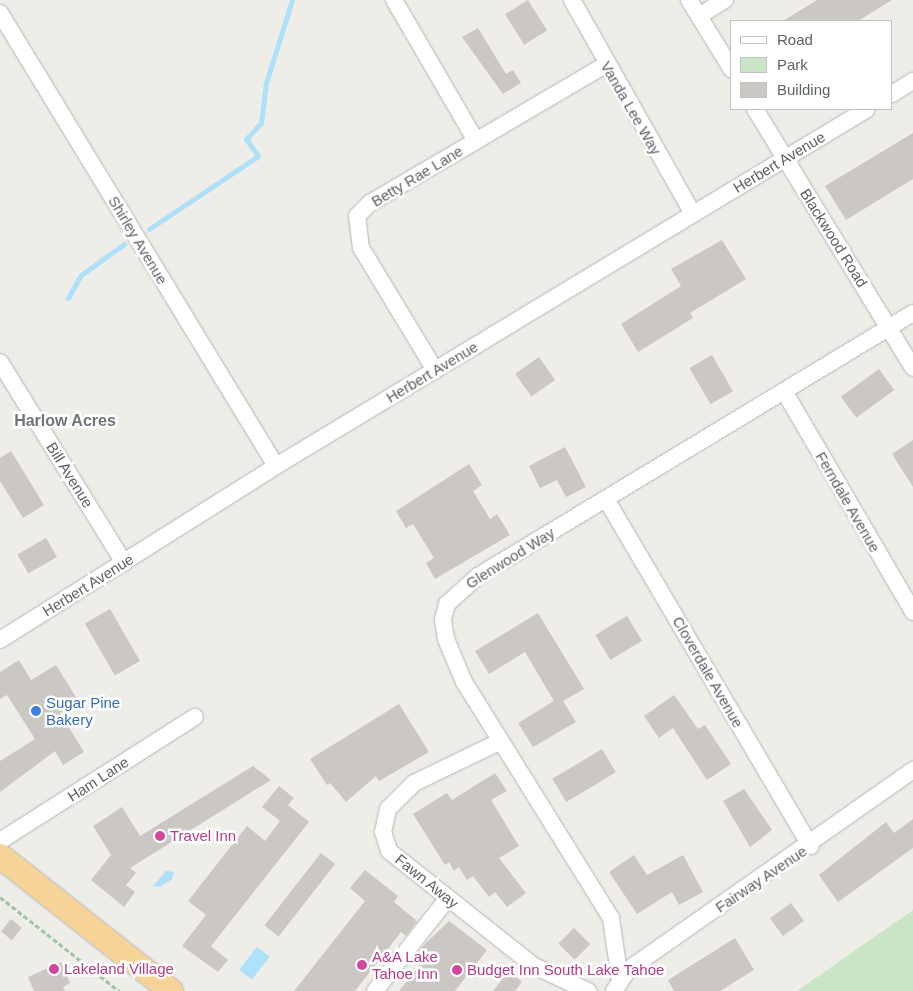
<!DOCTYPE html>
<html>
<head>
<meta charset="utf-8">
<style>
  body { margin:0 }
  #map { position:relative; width:913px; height:991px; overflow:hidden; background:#efede7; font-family:Arial,sans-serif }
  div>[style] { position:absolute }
  .green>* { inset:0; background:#c9e5c6 }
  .water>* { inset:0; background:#ade0f9; transform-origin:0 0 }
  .stream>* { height:5px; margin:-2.5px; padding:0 2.5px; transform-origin:2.5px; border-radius:2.5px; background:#ade0f9 }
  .building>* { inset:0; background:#cbc8c4; transform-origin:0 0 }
  .path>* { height:3px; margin-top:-1.5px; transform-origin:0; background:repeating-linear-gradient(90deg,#9fc6a6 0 5px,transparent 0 7.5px) }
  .roads { filter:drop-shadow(0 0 1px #b4b7ba) drop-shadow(0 0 1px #b4b7ba) }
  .minor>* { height:16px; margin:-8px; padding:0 8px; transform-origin:8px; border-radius:8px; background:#fff }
  .highway>* { height:24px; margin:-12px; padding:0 12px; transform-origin:12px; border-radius:12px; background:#f6d498 }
  .dots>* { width:14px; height:14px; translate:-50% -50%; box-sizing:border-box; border:2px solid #fff; border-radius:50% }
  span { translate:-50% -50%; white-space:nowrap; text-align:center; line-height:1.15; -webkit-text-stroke:5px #fff; paint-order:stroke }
  .street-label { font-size:15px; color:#5e6366 }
  .shop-label { font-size:15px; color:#366cbe }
  .left { translate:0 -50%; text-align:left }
  .hotel-label { font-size:15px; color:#b23c85 }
  .neighbourhood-label { font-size:16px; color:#6f7578; font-weight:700 }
  .legend { position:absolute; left:730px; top:20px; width:162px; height:90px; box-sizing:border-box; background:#fff; border:1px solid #bfc1c2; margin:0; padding:6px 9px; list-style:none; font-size:15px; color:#5e6366 }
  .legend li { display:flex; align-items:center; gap:10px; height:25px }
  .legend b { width:25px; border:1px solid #bfc1c2 }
</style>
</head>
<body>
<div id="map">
  <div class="green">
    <i style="clip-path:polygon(913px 910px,913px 991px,797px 991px)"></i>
  </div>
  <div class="water">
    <i style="clip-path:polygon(166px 871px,174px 872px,172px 879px,160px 887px,153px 886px)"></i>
    <i style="left:257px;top:947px;width:16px;height:29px;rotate:38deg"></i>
  </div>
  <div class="stream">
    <i style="left:149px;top:229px;width:131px;rotate:-33.8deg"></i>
    <i style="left:258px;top:156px;width:21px;rotate:-125deg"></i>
    <i style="left:246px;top:139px;width:22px;rotate:-47deg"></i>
    <i style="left:261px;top:123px;width:40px;rotate:-82.9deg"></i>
    <i style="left:266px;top:83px;width:87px;rotate:-72.6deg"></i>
    <i style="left:68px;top:298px;width:26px;rotate:-61deg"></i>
    <i style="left:81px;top:275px;width:53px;rotate:-35.8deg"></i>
  </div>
  <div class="building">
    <i style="left:528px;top:0;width:36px;height:27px;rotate:58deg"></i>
    <i style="clip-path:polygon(817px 0,892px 0,858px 21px,783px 21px)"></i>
    <i style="clip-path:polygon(478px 28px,506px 74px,513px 70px,521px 83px,503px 94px,462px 37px)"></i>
    <i style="clip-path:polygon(913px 133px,913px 179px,846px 220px,825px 186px)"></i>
    <i style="clip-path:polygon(722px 240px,746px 279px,690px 313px,693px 318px,638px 352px,621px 324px,681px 286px,671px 269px)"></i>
    <i style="left:712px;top:355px;width:42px;height:26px;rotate:60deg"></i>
    <i style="left:539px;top:357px;width:28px;height:29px;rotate:55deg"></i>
    <i style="left:879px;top:369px;width:26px;height:47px;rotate:54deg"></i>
    <i style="clip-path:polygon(913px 440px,913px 487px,892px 454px)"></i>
    <i style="clip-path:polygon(565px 447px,586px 487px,566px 497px,557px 480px,540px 488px,529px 466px)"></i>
    <i style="clip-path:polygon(11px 451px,44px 505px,23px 518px,0 481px,0 458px)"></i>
    <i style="clip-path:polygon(469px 464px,482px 485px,473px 491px,490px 519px,497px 514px,510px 535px,435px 579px,426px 563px,434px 558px,413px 524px,406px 528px,396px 511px)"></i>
    <i style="left:46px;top:538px;width:22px;height:33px;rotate:60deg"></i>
    <i style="left:110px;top:609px;width:60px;height:29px;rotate:60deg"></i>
    <i style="clip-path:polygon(538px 613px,584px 689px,563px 701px,576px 722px,533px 747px,518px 723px,554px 701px,525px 652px,489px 674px,475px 651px)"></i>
    <i style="left:627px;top:616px;width:29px;height:37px;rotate:59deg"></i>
    <i style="clip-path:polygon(19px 660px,31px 680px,56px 665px,79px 702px,60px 713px,84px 752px,63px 765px,55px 751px,0 792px,0 761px,35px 739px,7px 695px,0 699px,0 672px)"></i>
    <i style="clip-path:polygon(674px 695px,698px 729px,705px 725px,731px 764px,707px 780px,673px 728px,659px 738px,644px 716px)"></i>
    <i style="clip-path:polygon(399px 704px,429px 752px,379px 781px,376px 776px,346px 802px,330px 783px,327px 785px,310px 759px)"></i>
    <i style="left:602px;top:749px;width:27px;height:58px;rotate:59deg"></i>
    <i style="clip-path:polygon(253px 766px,271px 780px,130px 868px,136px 873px,126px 885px,135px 892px,124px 907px,91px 880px,111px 855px,93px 826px,122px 807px,140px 836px)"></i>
    <i style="clip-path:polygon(495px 773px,507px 791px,491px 800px,519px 846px,499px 858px,526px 893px,507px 907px,495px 892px,489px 897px,473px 876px,467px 880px,459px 867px,454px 871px,449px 862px,445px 865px,413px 814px,447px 793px,452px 800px)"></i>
    <i style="clip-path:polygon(279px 786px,294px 798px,288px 805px,309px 822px,211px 946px,228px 960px,218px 972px,182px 946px,206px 915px,188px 901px,247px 826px,265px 841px,280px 821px,262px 807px)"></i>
    <i style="clip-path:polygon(744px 789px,772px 830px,750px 847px,723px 801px)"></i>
    <i style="clip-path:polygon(913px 819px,913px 848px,838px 902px,819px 875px,886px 822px,894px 833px)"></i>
    <i style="left:321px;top:853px;width:18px;height:92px;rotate:38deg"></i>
    <i style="clip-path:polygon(634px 855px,647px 875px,683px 855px,703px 892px,679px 905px,672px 892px,637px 914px,609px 872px)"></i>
    <i style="clip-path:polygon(365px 870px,398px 896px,394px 902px,417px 921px,406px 936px,401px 932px,355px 991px,294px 991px,365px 901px,350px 888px)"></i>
    <i style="left:791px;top:903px;width:22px;height:26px;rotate:54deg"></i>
    <i style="left:11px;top:919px;width:14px;height:16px;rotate:39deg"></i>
    <i style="clip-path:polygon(449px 921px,487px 950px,455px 991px,399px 991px,429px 954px,421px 948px)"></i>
    <i style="left:574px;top:928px;width:23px;height:22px;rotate:45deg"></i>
    <i style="clip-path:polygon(735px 938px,754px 970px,720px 991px,674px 991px,668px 980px)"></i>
    <i style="clip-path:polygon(61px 962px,70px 983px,63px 987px,65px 991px,34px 991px,28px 977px)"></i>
    <i style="clip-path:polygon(509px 971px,522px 982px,515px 991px,493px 991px)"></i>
  </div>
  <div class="path">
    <i style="left:0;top:897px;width:152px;rotate:38.3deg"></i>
  </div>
  <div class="roads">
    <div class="minor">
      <i style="left:394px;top:0;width:163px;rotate:59.8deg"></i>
      <i style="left:572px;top:0;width:246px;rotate:60.5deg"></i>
      <i style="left:689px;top:0;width:82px;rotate:58.4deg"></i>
      <i style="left:0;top:13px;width:530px;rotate:58.65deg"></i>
      <i style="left:699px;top:16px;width:31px;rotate:-32deg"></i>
      <i style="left:892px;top:94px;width:25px;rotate:-32deg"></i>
      <i style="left:755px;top:109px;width:303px;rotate:58.6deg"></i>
      <i style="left:0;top:362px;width:236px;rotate:58.3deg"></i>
      <i style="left:435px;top:370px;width:143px;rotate:-121.2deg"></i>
      <i style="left:361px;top:248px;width:32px;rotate:-97deg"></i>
      <i style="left:357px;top:216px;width:18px;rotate:-45deg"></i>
      <i style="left:370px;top:203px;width:273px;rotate:-30.4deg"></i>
      <i style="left:784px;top:391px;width:256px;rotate:59.7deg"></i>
      <i style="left:606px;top:499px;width:403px;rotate:59.5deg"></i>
      <i style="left:0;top:640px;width:326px;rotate:-32.2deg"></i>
      <i style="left:276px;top:466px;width:690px;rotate:-31.13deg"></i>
      <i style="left:501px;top:741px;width:97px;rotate:154.2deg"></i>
      <i style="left:414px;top:783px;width:37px;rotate:135deg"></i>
      <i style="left:388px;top:809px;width:24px;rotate:102deg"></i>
      <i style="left:383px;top:832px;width:20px;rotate:72deg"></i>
      <i style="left:389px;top:851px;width:185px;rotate:38.4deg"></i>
      <i style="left:534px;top:966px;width:60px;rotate:24.8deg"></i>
      <i style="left:0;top:841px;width:231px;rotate:-32.5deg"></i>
      <i style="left:620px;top:980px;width:63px;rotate:-98.3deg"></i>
      <i style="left:611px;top:918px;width:278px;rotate:-121.9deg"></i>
      <i style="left:464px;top:682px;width:47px;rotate:-112.7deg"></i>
      <i style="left:446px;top:639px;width:20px;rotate:-99deg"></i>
      <i style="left:443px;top:619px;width:16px;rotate:-75deg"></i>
      <i style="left:447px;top:604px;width:42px;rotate:-42.1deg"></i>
      <i style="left:478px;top:576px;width:508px;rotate:-31.16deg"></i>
      <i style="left:375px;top:991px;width:118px;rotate:-51.9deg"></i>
      <i style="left:614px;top:991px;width:27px;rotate:-56deg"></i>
      <i style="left:629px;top:969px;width:347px;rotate:-35deg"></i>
    </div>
    <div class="highway">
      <i style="left:0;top:856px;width:218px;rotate:38.3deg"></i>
    </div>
  </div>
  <div class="dots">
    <i style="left:36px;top:711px;background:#3f7fe0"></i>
    <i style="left:160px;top:836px;background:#d1479c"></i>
    <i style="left:362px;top:965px;background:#d1479c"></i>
    <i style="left:54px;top:969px;background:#d1479c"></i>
    <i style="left:457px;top:970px;background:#d1479c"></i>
  </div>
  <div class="street-label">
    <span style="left:631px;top:108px;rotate:60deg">Vanda Lee Way</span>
    <span style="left:779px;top:162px;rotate:-31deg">Herbert Avenue</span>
    <span style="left:417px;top:176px;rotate:-31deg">Betty Rae Lane</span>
    <span style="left:834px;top:238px;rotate:58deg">Blackwood Road</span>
    <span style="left:138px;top:240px;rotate:59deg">Shirley Avenue</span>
    <span style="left:432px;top:372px;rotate:-31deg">Herbert Avenue</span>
    <span style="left:70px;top:475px;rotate:58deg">Bill Avenue</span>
    <span style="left:848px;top:502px;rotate:60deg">Ferndale Avenue</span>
    <span style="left:510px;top:558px;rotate:-32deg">Glenwood Way</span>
    <span style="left:88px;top:585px;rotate:-32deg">Herbert Avenue</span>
    <span style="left:708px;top:672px;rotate:60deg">Cloverdale Avenue</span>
    <span style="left:98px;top:779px;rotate:-33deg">Ham Lane</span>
    <span style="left:761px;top:879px;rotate:-34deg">Fairway Avenue</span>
    <span style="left:427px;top:881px;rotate:39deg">Fawn Away</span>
  </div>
  <div class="shop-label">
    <span class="left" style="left:46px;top:711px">Sugar Pine<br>Bakery</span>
  </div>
  <div class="hotel-label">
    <span class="left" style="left:170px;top:836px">Travel Inn</span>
    <span class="left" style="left:372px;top:965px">A&amp;A Lake<br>Tahoe Inn</span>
    <span class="left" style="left:64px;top:969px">Lakeland Village</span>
    <span class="left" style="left:467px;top:970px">Budget Inn South Lake Tahoe</span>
  </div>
  <div class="neighbourhood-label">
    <span style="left:65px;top:421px">Harlow Acres</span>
  </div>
  <ul class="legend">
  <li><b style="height:6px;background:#fff"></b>Road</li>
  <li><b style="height:14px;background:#c9e5c6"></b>Park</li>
  <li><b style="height:14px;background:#cbc8c4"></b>Building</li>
  </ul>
</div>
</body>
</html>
